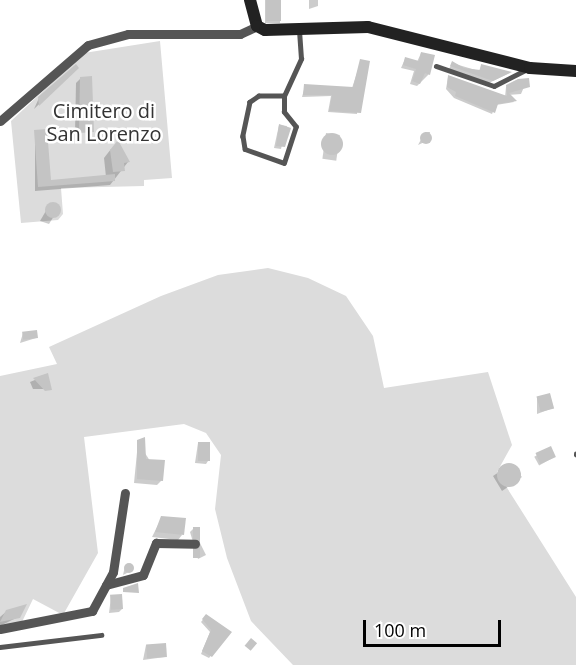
<!DOCTYPE html>
<html>
<head>
<meta charset="utf-8">
<style>
  body { margin:0 }
  #map { position:relative; width:576px; height:665px; overflow:hidden; background:#fff; font-family:"Open Sans",sans-serif }
  div>[style] { position:absolute }
  .green>* { inset:0; background:#dcdcdc }
  .shadow>* { inset:0; background:#0003; transform-origin:0 0 }
  .building>* { inset:0; background:#c4c4c4; transform-origin:0 0 }
  .round { border-radius:50% }
  .lane>* { height:4.5px; margin:-2.25px; padding:0 2.25px; transform-origin:2.25px; border-radius:2.25px; background:#555 }
  .street>* { height:9px; margin:-4.5px; padding:0 4.5px; transform-origin:4.5px; border-radius:4.5px; background:#555 }
  .secondary>* { height:12px; margin:-6px; padding:0 6px; transform-origin:6px; border-radius:6px; background:#222 }
  span { translate:-50% -50%; white-space:nowrap; text-align:center; line-height:1.15; -webkit-text-stroke:5px #fff; paint-order:stroke }
  .park-label { font-size:20px; color:#333 }
  .scale { position:absolute; left:363px; top:620px; width:138px; height:27px; box-sizing:border-box; border:3px solid #000; border-top:0; padding-left:8px; font-size:18px; line-height:21px; white-space:nowrap; color:#000; -webkit-text-stroke:4px #fff; paint-order:stroke }
</style>
</head>
<body>
<div id="map">
  <div class="green">
    <i style="clip-path:polygon(160px 41px,172px 178px,144px 180px,144px 186px,61px 188px,63px 214px,58px 220px,21px 223px,11px 121px,84px 53px)"></i>
    <i style="clip-path:polygon(268px 268px,308px 278px,346px 296px,373px 336px,384px 388px,488px 372px,512px 445px,497px 472px,576px 597px,576px 665px,293px 665px,251px 621px,227px 558px,215px 509px,221px 455px,206px 433px,184px 424px,84px 437px,98px 553px,63px 615px,33px 599px,21px 624px,0 627px,0 376px,57px 364px,49px 347px,161px 296px,218px 275px)"></i>
  </div>
  <div class="shadow">
    <i style="left:265px;top:0;width:15px;height:23px"></i>
    <i style="clip-path:polygon(309px 0,318px 0,318px 6px,309px 9px)"></i>
    <i style="clip-path:polygon(421px 53px,429px 74px,417px 86px,410px 84px,414px 71px,401px 68px,405px 59px,417px 62px)"></i>
    <i style="clip-path:polygon(361px 61px,357px 114px,328px 112px,331px 96px,302px 97px,305px 86px,352px 88px)"></i>
    <i style="clip-path:polygon(452px 63px,479px 71px,481px 66px,509px 73px,489px 83px,449px 69px)"></i>
    <i style="clip-path:polygon(77px 68px,34px 109px,39px 98px)"></i>
    <i style="clip-path:polygon(448px 77px,505px 97px,506px 87px,527px 80px,521px 94px,508px 95px,514px 102px,496px 105px,492px 114px,454px 98px,446px 89px)"></i>
    <i style="clip-path:polygon(80px 79px,90px 128px,75px 133px,76px 83px)"></i>
    <i style="clip-path:polygon(279px 125px,287px 126px,281px 149px,274px 148px)"></i>
    <i style="clip-path:polygon(35px 132px,50px 181px,106px 177px,104px 158px,111px 149px,128px 162px,110px 185px,35px 191px)"></i>
    <i style="clip-path:polygon(425px 132px,430px 132px,429px 140px,418px 145px)"></i>
    <i style="left:326px;top:133px;width:14px;height:26px;rotate:8deg"></i>
    <i style="clip-path:polygon(50px 204px,59px 208px,49px 224px,40px 221px)"></i>
    <i style="clip-path:polygon(23px 333px,36px 338px,20px 343px)"></i>
    <i style="clip-path:polygon(47px 375px,51px 389px,33px 389px,30px 382px)"></i>
    <i style="clip-path:polygon(537px 398px,553px 408px,537px 414px)"></i>
    <i style="clip-path:polygon(138px 442px,162px 480px,157px 485px,134px 483px)"></i>
    <i style="clip-path:polygon(198px 443px,208px 461px,206px 464px,195px 463px)"></i>
    <i style="left:550px;top:448px;width:10px;height:18px;rotate:61deg"></i>
    <i style="clip-path:polygon(511px 464px,522px 477px,502px 491px,493px 476px)"></i>
    <i style="clip-path:polygon(162px 517px,182px 535px,178px 540px,152px 537px)"></i>
    <i style="clip-path:polygon(193px 529px,206px 555px,198px 559px,190px 532px)"></i>
    <i style="clip-path:polygon(125px 566px,133px 570px,123px 575px)"></i>
    <i style="clip-path:polygon(111px 597px,122px 609px,119px 612px,109px 613px)"></i>
    <i style="clip-path:polygon(7px 611px,18px 617px,0 626px,0 617px)"></i>
    <i style="clip-path:polygon(206px 616px,230px 632px,209px 658px,201px 654px,210px 632px,201px 622px)"></i>
    <i style="clip-path:polygon(146px 645px,165px 657px,143px 660px)"></i>
  </div>
  <div class="building">
    <i style="left:266px;top:0;width:15px;height:21px"></i>
    <i style="clip-path:polygon(421px 52px,435px 55px,430px 75px,425px 73px,420px 84px,412px 81px,416px 69px,403px 65px,405px 57px,419px 61px)"></i>
    <i style="clip-path:polygon(360px 59px,370px 61px,361px 113px,329px 111px,332px 95px,303px 95px,304px 84px,353px 87px)"></i>
    <i style="clip-path:polygon(452px 61px,464px 68px,480px 70px,481px 64px,512px 72px,493px 81px,450px 66px)"></i>
    <i style="clip-path:polygon(76px 64px,79px 68px,39px 106px,38px 97px)"></i>
    <i style="clip-path:polygon(448px 75px,507px 96px,506px 85px,518px 79px,529px 78px,530px 87px,509px 93px,517px 101px,498px 104px,495px 113px,455px 96px,456px 92px,447px 87px)"></i>
    <i style="clip-path:polygon(92px 76px,94px 132px,79px 133px,80px 77px)"></i>
    <i style="clip-path:polygon(279px 124px,291px 128px,285px 147px,276px 146px)"></i>
    <i style="clip-path:polygon(47px 129px,51px 180px,115px 174px,115px 181px,38px 187px,34px 130px)"></i>
    <i class="round" style="left:420px;top:132px;width:12px;height:12px"></i>
    <i class="round" style="left:321px;top:133px;width:22px;height:22px"></i>
    <i style="clip-path:polygon(118px 140px,130px 162px,124px 163px,125px 171px,113px 172px,110px 150px)"></i>
    <i class="round" style="left:45px;top:202px;width:16px;height:16px"></i>
    <i style="left:37px;top:330px;width:8px;height:15px;rotate:83deg"></i>
    <i style="clip-path:polygon(48px 373px,52px 390px,45px 391px,33px 378px)"></i>
    <i style="left:550px;top:393px;width:16px;height:14px;rotate:75deg"></i>
    <i style="clip-path:polygon(145px 437px,146px 459px,165px 460px,163px 481px,137px 479px,137px 440px)"></i>
    <i style="left:198px;top:442px;width:12px;height:19px"></i>
    <i style="left:551px;top:446px;width:12px;height:17px;rotate:66deg"></i>
    <i class="round" style="left:497px;top:463px;width:24px;height:24px"></i>
    <i style="clip-path:polygon(161px 516px,186px 518px,184px 535px,155px 532px)"></i>
    <i style="left:193px;top:527px;width:7px;height:31px"></i>
    <i class="round" style="left:124px;top:563px;width:10px;height:10px"></i>
    <i style="clip-path:polygon(138px 583px,139px 593px,123px 592px,123px 588px)"></i>
    <i style="left:122px;top:594px;width:15px;height:12px;rotate:86deg"></i>
    <i style="clip-path:polygon(27px 604px,20px 618px,0 622px,6px 610px)"></i>
    <i style="clip-path:polygon(206px 614px,232px 632px,212px 657px,202px 651px,211px 630px,202px 619px)"></i>
    <i style="left:251px;top:638px;width:8px;height:10px;rotate:40deg"></i>
    <i style="left:166px;top:643px;width:14px;height:20px;rotate:86deg"></i>
  </div>
  <div class="lane">
    <i style="left:436px;top:66px;width:61px;rotate:19deg"></i>
    <i style="left:494px;top:86px;width:38px;rotate:-27deg"></i>
    <i style="left:284px;top:96px;width:25px;rotate:180deg"></i>
    <i style="left:259px;top:96px;width:11px;rotate:146deg"></i>
    <i style="left:250px;top:102px;width:35px;rotate:102deg"></i>
    <i style="left:243px;top:136px;width:13px;rotate:81deg"></i>
    <i style="left:245px;top:149px;width:41px;rotate:19.7deg"></i>
    <i style="left:284px;top:163px;width:38px;rotate:-72deg"></i>
    <i style="left:296px;top:127px;width:19px;rotate:-129deg"></i>
    <i style="left:284px;top:112px;width:16px;rotate:-90deg"></i>
    <i style="left:284px;top:96px;width:41px;rotate:-65.3deg"></i>
    <i style="left:301px;top:59px;width:28px;rotate:-94deg"></i>
    <i style="left:576px;top:455px;width:1px;rotate:-90deg"></i>
    <i style="left:0;top:647px;width:102px;rotate:-6.8deg"></i>
  </div>
  <div class="street">
    <i style="left:0;top:121px;width:116px;rotate:-40.8deg"></i>
    <i style="left:88px;top:45px;width:41px;rotate:-15.4deg"></i>
    <i style="left:128px;top:34px;width:112px"></i>
    <i style="left:240px;top:34px;width:19px;rotate:-25deg"></i>
    <i style="left:106px;top:585px;width:38px;rotate:-15deg"></i>
    <i style="left:143px;top:575px;width:35px;rotate:-68deg"></i>
    <i style="left:156px;top:543px;width:39px;rotate:1deg"></i>
    <i style="left:0;top:629px;width:94px;rotate:-11.1deg"></i>
    <i style="left:92px;top:611px;width:44px;rotate:-61.7deg"></i>
    <i style="left:113px;top:572px;width:80px;rotate:-81.4deg"></i>
  </div>
  <div class="secondary">
    <i style="left:250px;top:0;width:27px;rotate:75deg"></i>
    <i style="left:257px;top:26px;width:9px;rotate:27deg"></i>
    <i style="left:265px;top:30px;width:103px;rotate:-1.7deg"></i>
    <i style="left:368px;top:27px;width:167px;rotate:14.2deg"></i>
    <i style="left:530px;top:68px;width:46px;rotate:3.7deg"></i>
  </div>
  <div class="park-label">
    <span style="left:104px;top:122px">Cimitero di<br>San Lorenzo</span>
  </div>
  <div class="scale">100 m</div>
</div>
</body>
</html>
